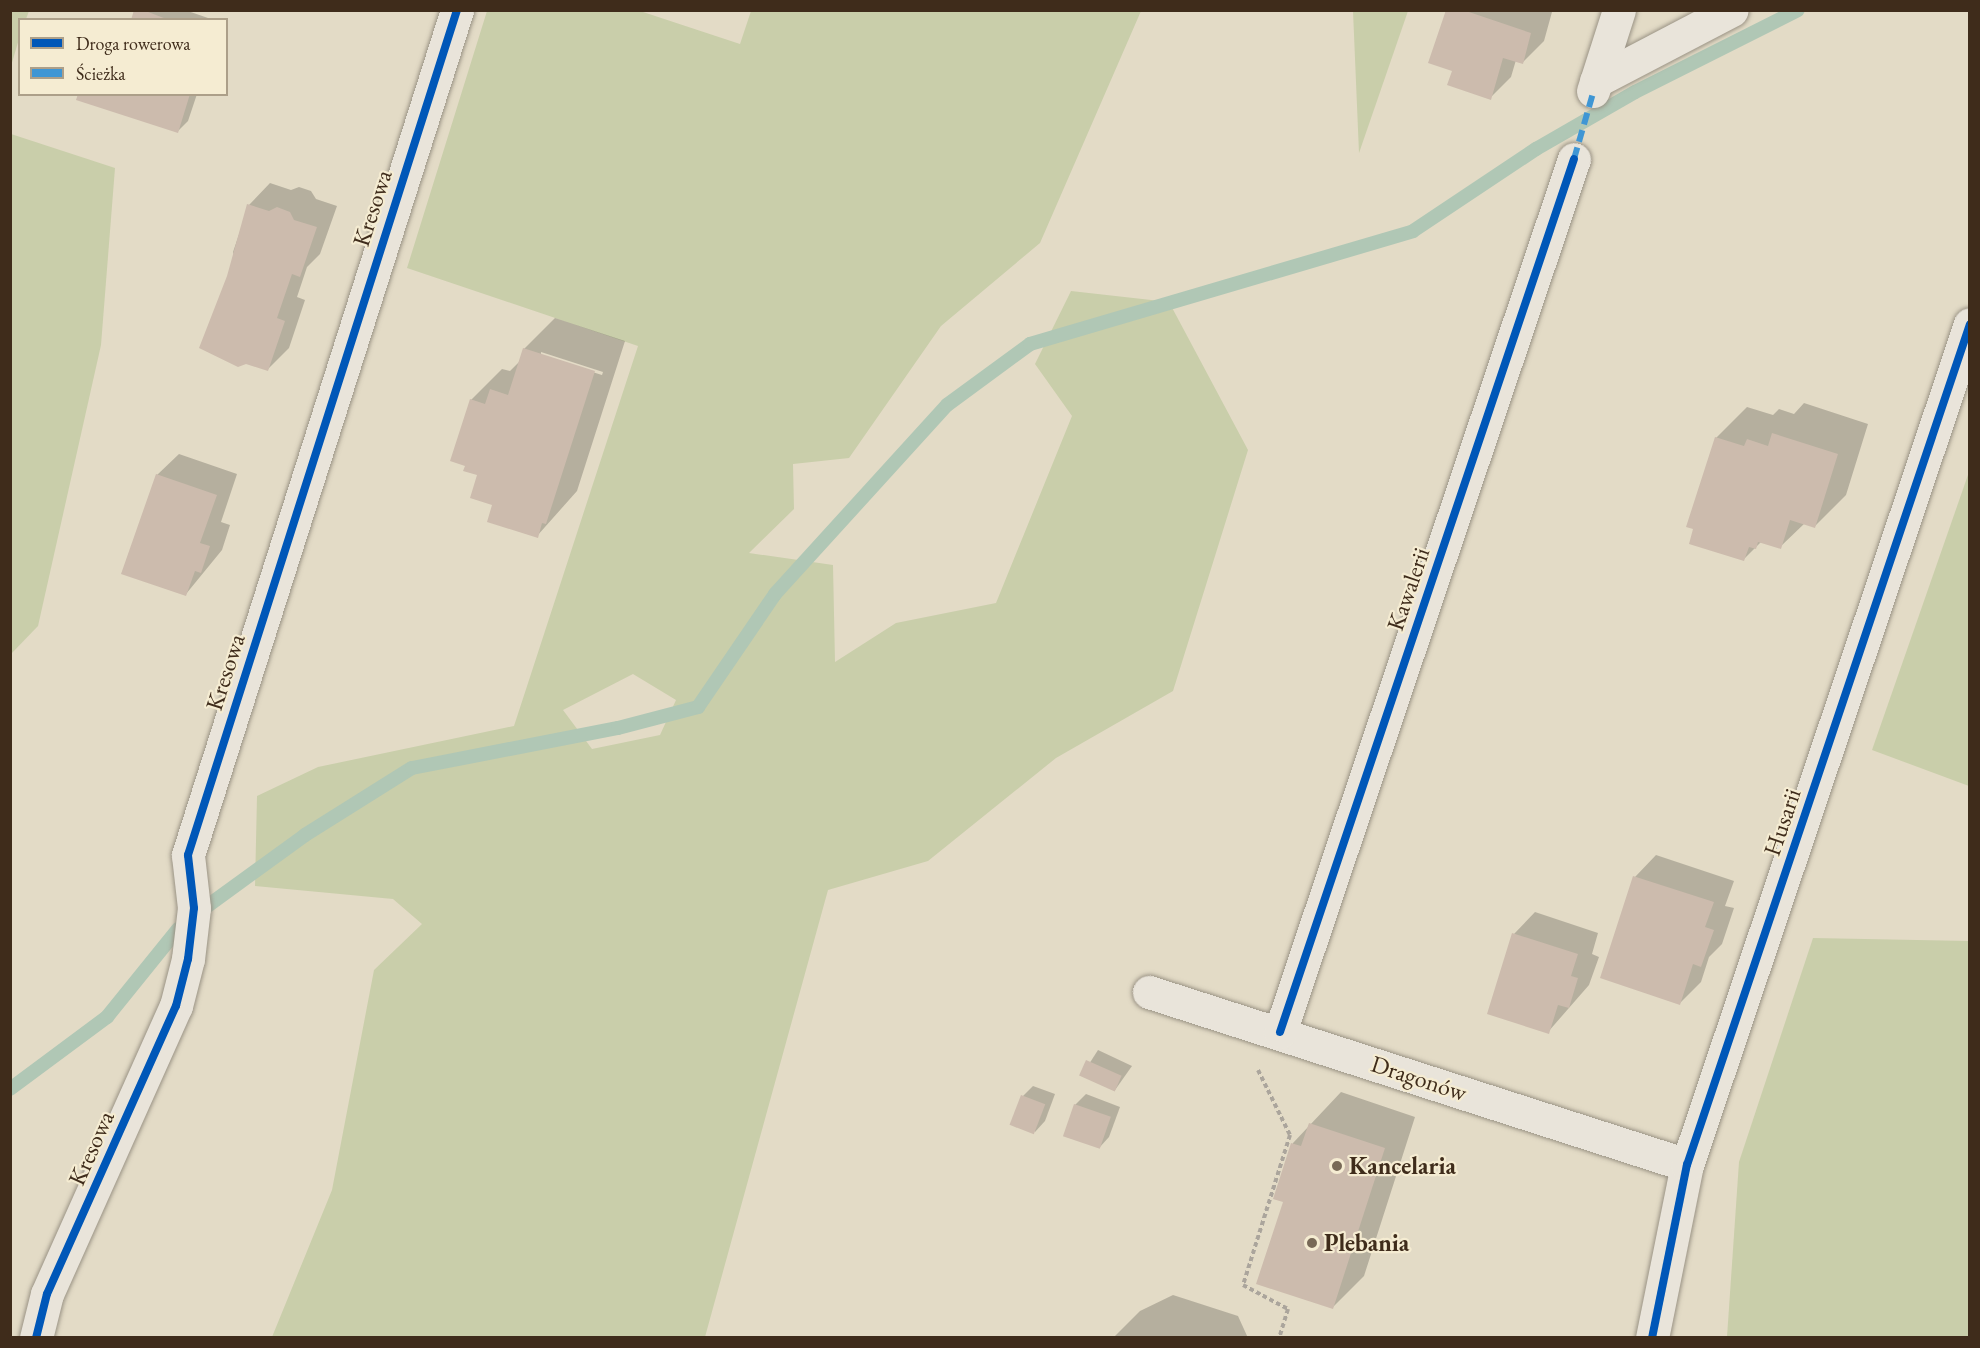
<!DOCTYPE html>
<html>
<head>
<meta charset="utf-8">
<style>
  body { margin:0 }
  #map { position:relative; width:1980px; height:1348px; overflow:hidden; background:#e3dbc6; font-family:"EB Garamond",serif }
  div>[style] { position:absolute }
  .green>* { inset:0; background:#c9ceaa }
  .shadow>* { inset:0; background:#0003 }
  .stream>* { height:14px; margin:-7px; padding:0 7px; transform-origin:7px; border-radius:7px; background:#b0c7b5 }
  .building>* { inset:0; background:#ccbbad; transform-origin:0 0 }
  .path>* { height:4px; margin-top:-2px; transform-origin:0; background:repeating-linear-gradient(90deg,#aba59c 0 4.5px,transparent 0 7.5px) }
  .roads { filter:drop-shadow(0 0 2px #9a9385) drop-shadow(0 0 2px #9a9385) }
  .minor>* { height:33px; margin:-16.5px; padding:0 16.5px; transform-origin:16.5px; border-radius:16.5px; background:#e9e4da }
  .quiet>* { height:6px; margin-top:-3px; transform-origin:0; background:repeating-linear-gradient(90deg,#3f96d4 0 12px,transparent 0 18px) }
  .cycleway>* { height:8px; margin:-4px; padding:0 4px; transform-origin:4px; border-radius:4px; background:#0057b8 }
  .dots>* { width:16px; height:16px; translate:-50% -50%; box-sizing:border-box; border:3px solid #f5ecd2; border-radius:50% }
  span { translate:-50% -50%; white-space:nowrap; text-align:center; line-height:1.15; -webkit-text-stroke:4.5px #f5ecd2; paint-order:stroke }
  .street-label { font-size:24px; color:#3f2c1b }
  .poi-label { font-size:24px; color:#3f2c1b; font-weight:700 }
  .left { translate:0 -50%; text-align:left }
  .frame { position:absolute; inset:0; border:12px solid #3f2c1b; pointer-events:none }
  .legend { position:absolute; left:18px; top:18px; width:210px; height:78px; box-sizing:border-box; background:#f5ecd2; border:2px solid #ac9f89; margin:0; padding:8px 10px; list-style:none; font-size:18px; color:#3f2c1b }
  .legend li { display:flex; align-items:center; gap:12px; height:30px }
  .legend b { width:30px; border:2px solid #ac9f89 }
</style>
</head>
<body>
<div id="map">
  <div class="green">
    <i style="clip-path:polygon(11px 10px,29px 11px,26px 19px,20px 20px,19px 39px,11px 66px)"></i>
    <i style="clip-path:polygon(evenodd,487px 11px,640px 11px,740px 44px,751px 11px,1141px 11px,1040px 243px,941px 326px,849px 458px,793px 464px,794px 509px,749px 553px,833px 565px,835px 662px,896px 623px,996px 603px,1072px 416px,1035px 364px,1071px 291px,1169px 302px,1248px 450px,1173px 691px,1056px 758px,928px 861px,828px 890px,705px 1337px,272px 1337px,332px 1190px,374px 970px,422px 924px,393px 899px,255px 886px,257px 796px,318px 767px,514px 726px,638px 346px,407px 268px,487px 11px,633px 674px,676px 700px,660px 735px,592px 749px,563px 710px,633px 674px)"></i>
    <i style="clip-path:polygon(1353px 11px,1408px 11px,1359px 153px)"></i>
    <i style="clip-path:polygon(11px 134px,115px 168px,101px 345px,38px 626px,11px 654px)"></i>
    <i style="clip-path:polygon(1969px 472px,1969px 786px,1872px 750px)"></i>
    <i style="clip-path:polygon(1813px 938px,1969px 941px,1969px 1337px,1727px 1337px,1739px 1162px)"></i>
  </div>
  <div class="shadow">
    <i style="clip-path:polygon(135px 10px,185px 10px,208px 18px,132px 20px)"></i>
    <i style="clip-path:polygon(1448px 10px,1548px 10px,1552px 12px,1544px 41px,1523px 62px,1516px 60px,1511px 77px,1490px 98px,1454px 70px)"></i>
    <i style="clip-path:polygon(80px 94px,197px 94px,188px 121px,178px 131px)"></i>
    <i style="clip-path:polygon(270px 183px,291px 190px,299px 187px,311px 191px,316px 199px,337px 206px,320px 254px,307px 267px,297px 297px,305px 300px,289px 348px,268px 369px,233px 252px,249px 205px)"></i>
    <i style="clip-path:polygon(evenodd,555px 318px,625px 341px,577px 491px,537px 536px,494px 504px,479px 474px,471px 400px,502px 369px,510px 371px,520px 361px,524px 349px,555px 318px,541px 352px,603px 372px,602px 375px,541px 356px,541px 352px)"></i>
    <i style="clip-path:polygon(1804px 403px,1868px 424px,1846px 495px,1815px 526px,1805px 523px,1780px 547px,1762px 541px,1743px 560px,1716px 438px,1747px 407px,1773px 415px,1779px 409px,1794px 414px)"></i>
    <i style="clip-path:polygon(179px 454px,237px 474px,221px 522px,230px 525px,222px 550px,186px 594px,157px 475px)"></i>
    <i style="clip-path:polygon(1656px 855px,1734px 881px,1725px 906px,1734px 908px,1722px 944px,1709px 957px,1701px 982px,1680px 1003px,1635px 877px)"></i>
    <i style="clip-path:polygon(1535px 912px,1598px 933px,1592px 954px,1599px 957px,1589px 985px,1548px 1032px,1514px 934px)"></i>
    <i style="clip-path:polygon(1098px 1050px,1132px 1066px,1115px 1090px,1082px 1075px)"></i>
    <i style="clip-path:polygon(1033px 1086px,1055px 1094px,1045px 1121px,1035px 1132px,1023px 1096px)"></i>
    <i style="clip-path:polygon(1341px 1092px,1415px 1117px,1364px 1276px,1333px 1307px,1285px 1201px,1275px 1198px,1293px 1143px)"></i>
    <i style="clip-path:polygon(1086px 1094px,1120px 1107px,1109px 1137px,1099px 1148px,1075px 1105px)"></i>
    <i style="clip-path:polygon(1173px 1295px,1238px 1316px,1248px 1338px,1113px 1338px,1140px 1311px)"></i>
  </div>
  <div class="stream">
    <i style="left:206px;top:907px;width:122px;rotate:-36deg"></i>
    <i style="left:305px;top:835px;width:126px;rotate:-32.1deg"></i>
    <i style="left:412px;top:768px;width:210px;rotate:-11deg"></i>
    <i style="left:618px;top:728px;width:83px;rotate:-14.7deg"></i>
    <i style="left:698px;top:707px;width:137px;rotate:-55.7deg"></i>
    <i style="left:775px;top:594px;width:256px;rotate:-47.7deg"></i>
    <i style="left:947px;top:405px;width:103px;rotate:-36.3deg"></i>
    <i style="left:1030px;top:344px;width:399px;rotate:-16.4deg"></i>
    <i style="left:1413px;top:231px;width:148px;rotate:-33.7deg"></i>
    <i style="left:1536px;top:149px;width:114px;rotate:-29.9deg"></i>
    <i style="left:1635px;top:92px;width:182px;rotate:-26.7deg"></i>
    <i style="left:10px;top:1089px;width:121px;rotate:-36.6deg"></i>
    <i style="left:107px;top:1017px;width:113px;rotate:-51.1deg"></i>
  </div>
  <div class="building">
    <i style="clip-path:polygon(134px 10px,143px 10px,169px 20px,131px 20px)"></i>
    <i style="clip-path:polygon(1446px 10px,1463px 10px,1531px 33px,1523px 64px,1503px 58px,1491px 100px,1447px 85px,1452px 71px,1428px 63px)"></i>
    <i style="clip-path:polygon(78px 94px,190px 94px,178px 133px,76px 100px)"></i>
    <i style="clip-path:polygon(247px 204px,269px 211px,277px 207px,290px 212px,294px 220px,317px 227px,300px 277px,292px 274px,277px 318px,285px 321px,268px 371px,246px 364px,238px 367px,199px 348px,227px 276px)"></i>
    <i style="clip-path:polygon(523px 348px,595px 371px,546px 524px,542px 523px,538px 538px,487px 522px,492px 505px,470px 498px,477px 475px,463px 471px,465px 466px,450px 461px,470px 399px,485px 404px,490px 389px,508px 395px)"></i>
    <i style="clip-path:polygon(1772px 433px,1838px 454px,1815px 528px,1790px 520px,1781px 549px,1758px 542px,1756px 549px,1749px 547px,1744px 561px,1689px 544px,1693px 529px,1686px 527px,1715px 437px,1744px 446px,1747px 439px,1768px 446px)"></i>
    <i style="clip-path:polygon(156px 474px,217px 495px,200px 543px,210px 546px,201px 573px,195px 571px,186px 596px,121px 574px)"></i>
    <i style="clip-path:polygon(1633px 876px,1714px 902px,1705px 927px,1714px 930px,1701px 967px,1693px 964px,1680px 1005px,1600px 978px)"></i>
    <i style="clip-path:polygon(1512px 933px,1578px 954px,1571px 976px,1578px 978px,1569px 1008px,1558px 1005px,1549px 1034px,1487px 1014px)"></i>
    <i style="left:1086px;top:1060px;width:39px;height:17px;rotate:24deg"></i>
    <i style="left:1021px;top:1095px;width:26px;height:32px;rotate:21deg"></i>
    <i style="left:1074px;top:1104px;width:39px;height:34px;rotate:19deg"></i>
    <i style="clip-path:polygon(1309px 1123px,1385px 1148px,1333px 1309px,1256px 1284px,1283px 1202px,1273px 1199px,1291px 1143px,1301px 1146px)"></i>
  </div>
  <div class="path">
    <i style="left:1258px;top:1070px;width:72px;rotate:63.8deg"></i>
    <i style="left:1290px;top:1135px;width:157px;rotate:107.4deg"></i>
    <i style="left:1243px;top:1285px;width:51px;rotate:28.1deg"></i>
    <i style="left:1288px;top:1309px;width:30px;rotate:107deg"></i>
  </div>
  <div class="roads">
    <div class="minor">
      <i style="left:1596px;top:81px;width:153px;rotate:-27.6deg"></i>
      <i style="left:1593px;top:91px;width:85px;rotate:-72.2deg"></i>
      <i style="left:1149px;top:992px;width:565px;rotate:17.83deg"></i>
      <i style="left:1280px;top:1032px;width:921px;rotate:-71.39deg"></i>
      <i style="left:36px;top:1338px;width:45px;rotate:-76deg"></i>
      <i style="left:47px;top:1294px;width:316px;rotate:-65.9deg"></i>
      <i style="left:176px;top:1006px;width:49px;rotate:-75.7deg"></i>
      <i style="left:188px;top:959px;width:51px;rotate:-83.3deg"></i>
      <i style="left:194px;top:908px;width:53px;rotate:-96.5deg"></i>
      <i style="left:188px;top:855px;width:887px;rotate:-72.34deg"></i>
      <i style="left:1652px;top:1338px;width:177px;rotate:-78.6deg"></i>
      <i style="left:1687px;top:1165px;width:887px;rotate:-71.4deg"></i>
    </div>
  </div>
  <div class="quiet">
    <i style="left:1574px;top:159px;width:69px;rotate:-73.9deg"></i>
  </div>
  <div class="cycleway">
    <i style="left:1280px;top:1032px;width:921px;rotate:-71.39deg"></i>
    <i style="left:36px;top:1338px;width:45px;rotate:-76deg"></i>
    <i style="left:47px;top:1294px;width:316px;rotate:-65.9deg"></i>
    <i style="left:176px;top:1006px;width:49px;rotate:-75.7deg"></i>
    <i style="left:188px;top:959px;width:51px;rotate:-83.3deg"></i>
    <i style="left:194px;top:908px;width:53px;rotate:-96.5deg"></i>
    <i style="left:188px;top:855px;width:887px;rotate:-72.34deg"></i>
    <i style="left:1652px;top:1338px;width:177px;rotate:-78.6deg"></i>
    <i style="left:1687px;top:1165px;width:887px;rotate:-71.4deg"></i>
  </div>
  <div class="dots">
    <i style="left:1337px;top:1166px;background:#786957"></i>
    <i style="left:1312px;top:1243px;background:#786957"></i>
  </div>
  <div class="street-label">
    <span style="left:372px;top:208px;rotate:-72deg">Kresowa</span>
    <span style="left:1408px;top:589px;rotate:-71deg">Kawalerii</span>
    <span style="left:225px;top:672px;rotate:-72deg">Kresowa</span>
    <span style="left:1782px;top:822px;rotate:-71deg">Husarii</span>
    <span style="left:1419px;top:1078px;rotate:18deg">Dragonów</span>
    <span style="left:91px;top:1148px;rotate:-66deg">Kresowa</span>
  </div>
  <div class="poi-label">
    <span class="left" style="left:1349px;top:1166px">Kancelaria</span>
    <span class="left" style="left:1324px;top:1243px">Plebania</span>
  </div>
  <div class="frame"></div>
  <ul class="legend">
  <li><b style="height:8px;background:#0057b8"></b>Droga rowerowa</li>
  <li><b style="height:8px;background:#3f96d4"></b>Ścieżka</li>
  </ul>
</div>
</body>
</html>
